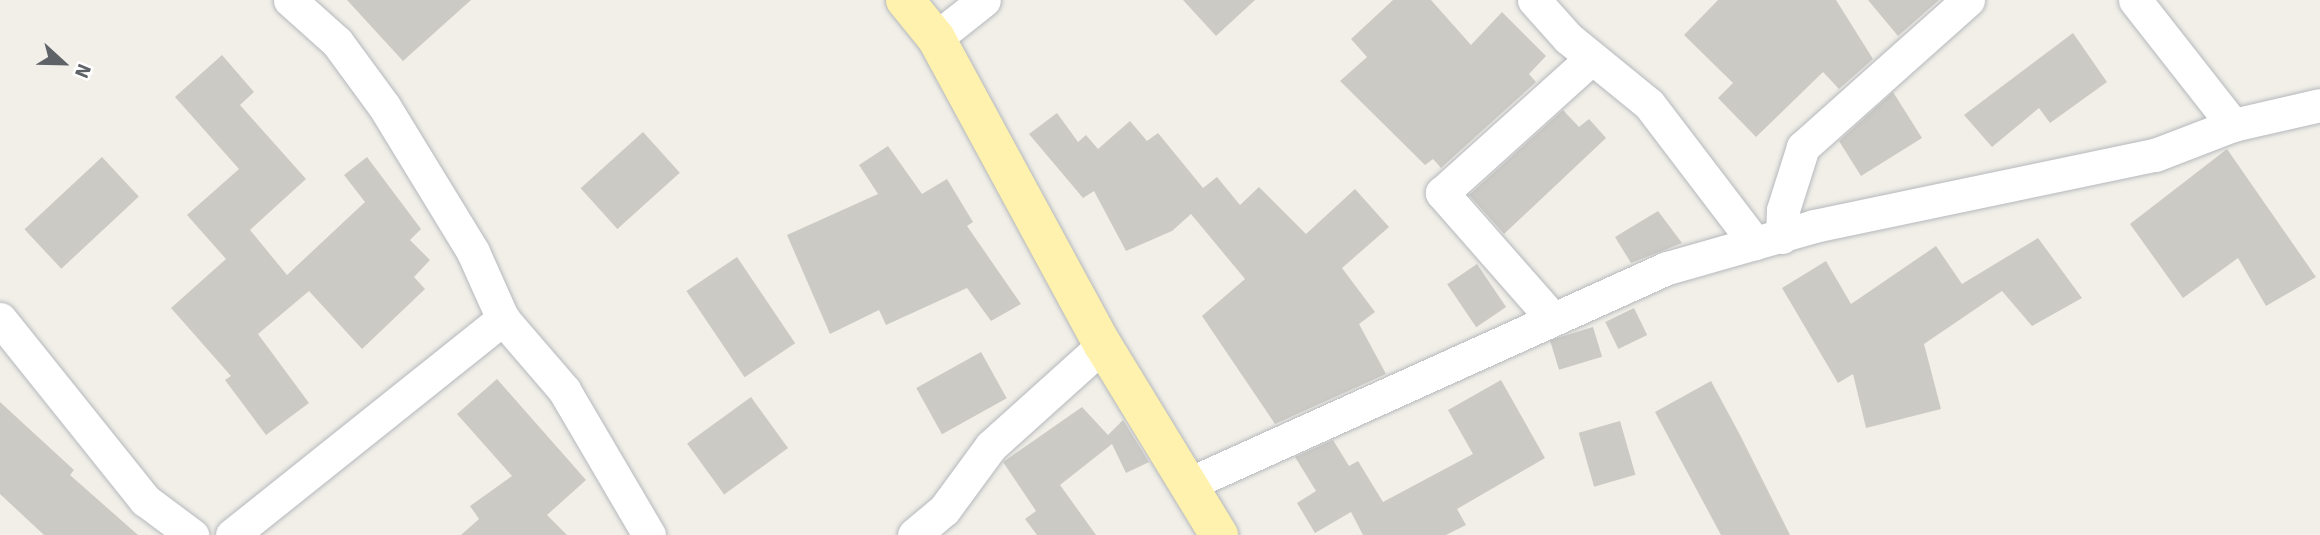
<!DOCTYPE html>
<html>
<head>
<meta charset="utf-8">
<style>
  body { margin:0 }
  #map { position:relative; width:2320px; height:535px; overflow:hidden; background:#f1efe8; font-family:Signika,sans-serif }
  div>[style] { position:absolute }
  .building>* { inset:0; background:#cccac5; transform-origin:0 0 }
  .roads { filter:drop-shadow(0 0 2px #b5b8bc) drop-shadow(0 0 2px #b5b8bc) }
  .minor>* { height:33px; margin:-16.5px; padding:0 16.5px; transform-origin:16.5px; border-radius:16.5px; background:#fff }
  .major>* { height:38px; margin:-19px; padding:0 19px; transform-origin:19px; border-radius:19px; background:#fff2af }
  span { translate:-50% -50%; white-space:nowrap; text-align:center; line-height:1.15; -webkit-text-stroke:5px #fff; paint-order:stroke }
  .north { position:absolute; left:28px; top:28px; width:70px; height:70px; -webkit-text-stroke:5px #fff; paint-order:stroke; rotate:112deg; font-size:19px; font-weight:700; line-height:28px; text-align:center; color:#5f6368 }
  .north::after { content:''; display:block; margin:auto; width:24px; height:32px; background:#5f6368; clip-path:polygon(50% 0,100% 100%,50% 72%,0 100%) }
</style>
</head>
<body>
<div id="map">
  <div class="building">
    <i style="clip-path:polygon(347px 0,471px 0,403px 61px)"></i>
    <i style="clip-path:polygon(1183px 0,1255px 0,1216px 36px)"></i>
    <i style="clip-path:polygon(1393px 0,1431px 0,1471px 45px,1502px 12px,1546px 56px,1529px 74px,1536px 82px,1441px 168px,1433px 159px,1425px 165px,1340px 81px,1367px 57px,1351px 39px)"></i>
    <i style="clip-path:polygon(1718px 0,1836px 0,1873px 59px,1839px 89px,1823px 72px,1756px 137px,1718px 98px,1733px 83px,1684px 35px)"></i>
    <i style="clip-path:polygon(1868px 0,1939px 0,1898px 36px)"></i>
    <i style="clip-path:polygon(2073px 33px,2107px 82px,2050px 123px,2039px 108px,1992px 147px,1964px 115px)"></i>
    <i style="clip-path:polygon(222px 55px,254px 92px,240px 105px,306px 179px,250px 230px,287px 275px,365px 202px,344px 175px,367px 157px,421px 229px,410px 240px,430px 260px,414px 277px,425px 289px,362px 349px,309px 291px,258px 334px,309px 403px,266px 435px,225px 380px,231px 376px,171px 308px,226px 259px,187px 215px,239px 169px,175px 97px)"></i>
    <i style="clip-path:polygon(1893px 92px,1922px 138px,1861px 176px,1839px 141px)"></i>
    <i style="clip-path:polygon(1563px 110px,1579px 127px,1589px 119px,1606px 138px,1504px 234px,1469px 195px)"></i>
    <i style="clip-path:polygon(1057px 113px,1078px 142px,1086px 135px,1098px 149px,1130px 121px,1147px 141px,1158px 133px,1203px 188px,1217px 177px,1240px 205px,1259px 187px,1306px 234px,1355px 189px,1389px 227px,1342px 268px,1375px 312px,1359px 324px,1386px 374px,1275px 424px,1202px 316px,1245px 279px,1191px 214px,1172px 231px,1126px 251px,1094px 191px,1083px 198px,1029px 134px)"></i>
    <i style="left:643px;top:132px;width:55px;height:84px;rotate:48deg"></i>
    <i style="clip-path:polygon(888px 146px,922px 194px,947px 179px,973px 222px,967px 226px,1021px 304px,991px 321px,967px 288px,886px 325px,879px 310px,830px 334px,787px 235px,878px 194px,859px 165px)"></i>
    <i style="clip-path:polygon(2227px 149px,2316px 277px,2266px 306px,2238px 258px,2183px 298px,2130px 224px)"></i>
    <i style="left:102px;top:157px;width:54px;height:106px;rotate:47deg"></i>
    <i style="clip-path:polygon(1658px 211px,1682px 243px,1631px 263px,1615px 237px)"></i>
    <i style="clip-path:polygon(2038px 238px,2082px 298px,2032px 326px,2002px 291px,1924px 344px,1941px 409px,1866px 428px,1853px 374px,1838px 383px,1782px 288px,1826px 261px,1851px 304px,1936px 246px,1962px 284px)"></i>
    <i style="left:737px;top:257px;width:104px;height:61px;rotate:56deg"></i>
    <i style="left:1477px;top:264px;width:52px;height:36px;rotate:56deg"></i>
    <i style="left:1634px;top:308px;width:30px;height:32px;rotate:64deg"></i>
    <i style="left:1593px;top:327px;width:31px;height:45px;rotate:73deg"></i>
    <i style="left:981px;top:352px;width:53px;height:74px;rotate:61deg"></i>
    <i style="clip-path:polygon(497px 379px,586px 480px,547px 515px,567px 535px,461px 535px,479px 519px,470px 506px,512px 476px,457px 414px)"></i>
    <i style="clip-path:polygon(1501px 380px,1545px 458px,1457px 509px,1466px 525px,1446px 535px,1363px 535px,1351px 512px,1315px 533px,1297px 503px,1316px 491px,1295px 457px,1333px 440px,1349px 466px,1358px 461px,1383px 502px,1473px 454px,1448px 410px)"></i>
    <i style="clip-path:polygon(1711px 381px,1740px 435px,1790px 535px,1721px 535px,1655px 412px)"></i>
    <i style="left:751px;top:397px;width:63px;height:79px;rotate:54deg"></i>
    <i style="clip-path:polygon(0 402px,74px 470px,70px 475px,138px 535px,44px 535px,0 494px)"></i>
    <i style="clip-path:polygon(1082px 407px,1108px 435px,1123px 420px,1149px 462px,1126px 473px,1112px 444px,1060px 485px,1096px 535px,1037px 535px,1025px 519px,1036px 511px,1003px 462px)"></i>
    <i style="left:1620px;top:421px;width:56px;height:43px;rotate:74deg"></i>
  </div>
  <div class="roads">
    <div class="minor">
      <i style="left:290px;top:0;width:63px;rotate:41.8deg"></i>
      <i style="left:337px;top:42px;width:79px;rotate:53.7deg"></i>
      <i style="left:384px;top:106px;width:171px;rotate:58.6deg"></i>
      <i style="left:473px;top:252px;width:73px;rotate:65.9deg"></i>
      <i style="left:503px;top:319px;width:94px;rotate:49.3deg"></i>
      <i style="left:564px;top:390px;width:168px;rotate:59.6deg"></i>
      <i style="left:1534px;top:0;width:51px;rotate:48.2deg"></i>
      <i style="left:1568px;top:38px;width:104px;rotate:39.2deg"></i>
      <i style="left:1649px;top:104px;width:175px;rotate:52.7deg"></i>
      <i style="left:2135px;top:0;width:159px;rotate:51.9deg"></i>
      <i style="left:936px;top:38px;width:61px;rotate:-38.4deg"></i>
      <i style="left:1782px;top:237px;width:27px;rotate:-88deg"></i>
      <i style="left:1783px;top:210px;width:66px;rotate:-72.4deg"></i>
      <i style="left:1803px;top:147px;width:221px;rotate:-41.7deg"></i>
      <i style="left:1552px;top:318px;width:167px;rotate:-131.3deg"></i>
      <i style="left:1442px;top:193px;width:202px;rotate:-42deg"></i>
      <i style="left:0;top:319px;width:232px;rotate:51.3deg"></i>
      <i style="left:145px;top:500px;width:59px;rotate:36.7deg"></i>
      <i style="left:1191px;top:483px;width:522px;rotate:-24.31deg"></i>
      <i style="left:1667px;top:268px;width:153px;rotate:-15.9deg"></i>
      <i style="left:1814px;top:226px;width:348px;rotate:-11.8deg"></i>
      <i style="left:2155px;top:155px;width:84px;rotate:-21deg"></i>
      <i style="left:2233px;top:125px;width:89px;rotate:-12.9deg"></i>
      <i style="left:232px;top:535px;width:347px;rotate:-38.6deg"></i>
      <i style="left:914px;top:535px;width:39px;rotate:-40deg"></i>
      <i style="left:944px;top:510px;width:79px;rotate:-53.7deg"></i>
      <i style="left:991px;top:446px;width:151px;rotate:-42deg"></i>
    </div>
    <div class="major">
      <i style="left:905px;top:0;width:49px;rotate:50.8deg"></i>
      <i style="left:936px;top:38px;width:349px;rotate:61.5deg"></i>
      <i style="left:1103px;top:345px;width:223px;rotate:58.6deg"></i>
    </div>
  </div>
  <div class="north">N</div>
</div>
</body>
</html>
